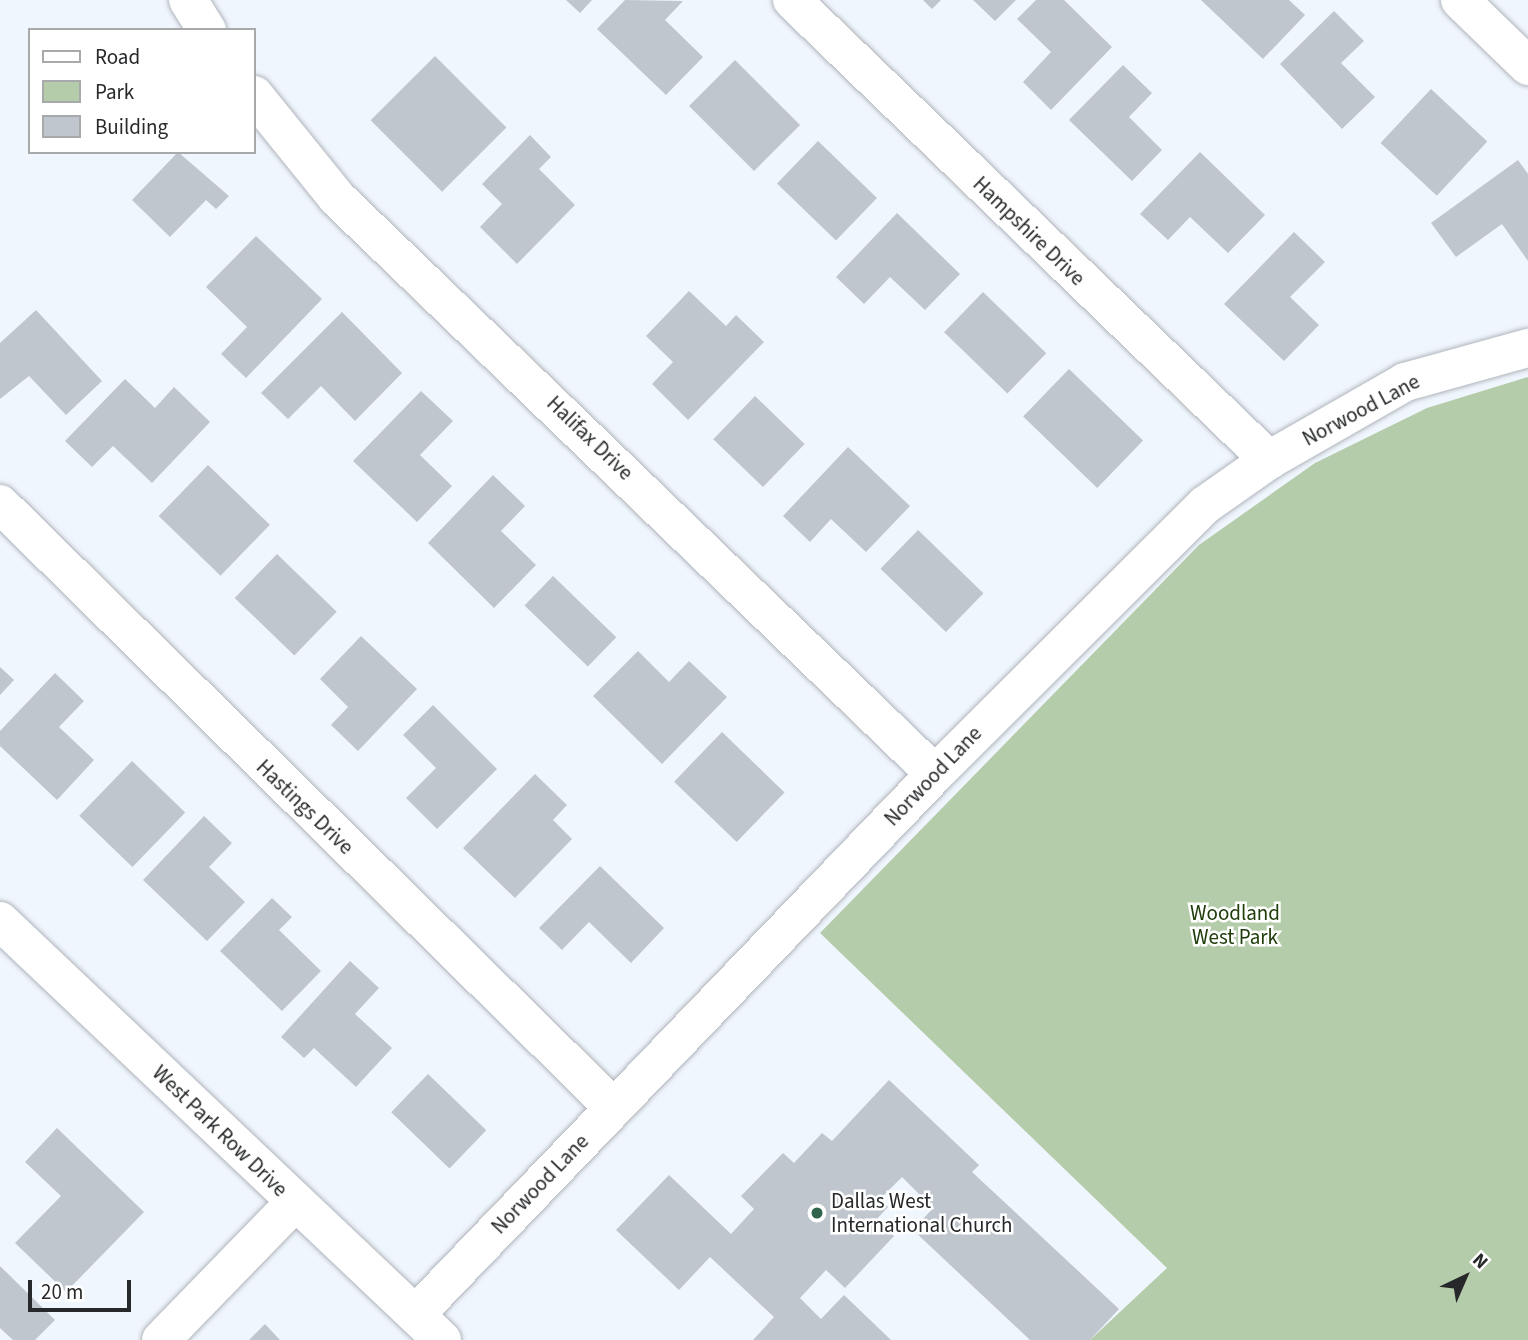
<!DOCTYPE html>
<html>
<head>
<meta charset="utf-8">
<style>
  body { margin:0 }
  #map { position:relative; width:1528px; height:1340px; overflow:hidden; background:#f0f6fd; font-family:"Source Sans 3",sans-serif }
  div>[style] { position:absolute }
  .green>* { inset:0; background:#b5ccaa }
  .building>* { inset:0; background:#c0c6cd; transform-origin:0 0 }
  .roads { filter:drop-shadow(0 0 2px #b0b5bc) drop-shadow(0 0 2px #b0b5bc) }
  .street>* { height:38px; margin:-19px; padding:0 19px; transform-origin:19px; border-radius:19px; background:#fff }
  .secondary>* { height:38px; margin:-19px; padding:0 19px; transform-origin:19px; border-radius:19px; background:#fff }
  .dots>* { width:19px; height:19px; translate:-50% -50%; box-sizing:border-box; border:4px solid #fff; border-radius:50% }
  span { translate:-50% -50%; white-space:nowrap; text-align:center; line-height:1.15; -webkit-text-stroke:5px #fff; paint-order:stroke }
  .street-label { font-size:21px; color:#26282a }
  .park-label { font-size:21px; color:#203e0b }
  .poi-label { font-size:21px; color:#26282a }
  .left { translate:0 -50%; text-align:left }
  .legend { position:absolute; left:28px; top:28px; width:228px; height:126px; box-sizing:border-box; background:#fff; border:2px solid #a8a9aa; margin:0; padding:9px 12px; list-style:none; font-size:21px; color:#26282a }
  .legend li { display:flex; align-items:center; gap:14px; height:35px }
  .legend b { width:35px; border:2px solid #a8a9aa }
  .north { position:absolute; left:1430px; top:1242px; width:70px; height:70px; -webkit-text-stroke:5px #fff; paint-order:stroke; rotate:44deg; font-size:19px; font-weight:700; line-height:28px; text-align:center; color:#26282a }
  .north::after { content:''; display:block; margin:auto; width:24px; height:32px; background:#26282a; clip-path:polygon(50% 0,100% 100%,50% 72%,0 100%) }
  .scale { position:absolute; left:28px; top:1280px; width:103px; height:32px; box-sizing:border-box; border:4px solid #26282a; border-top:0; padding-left:9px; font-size:21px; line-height:24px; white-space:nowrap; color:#26282a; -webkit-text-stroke:5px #fff; paint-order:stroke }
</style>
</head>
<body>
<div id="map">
  <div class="green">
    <i style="clip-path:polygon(1528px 377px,1528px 1340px,1090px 1340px,1167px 1268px,820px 933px,1199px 545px,1315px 463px,1427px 408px)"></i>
  </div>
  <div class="building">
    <i style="clip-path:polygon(566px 0,592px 0,580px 13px)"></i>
    <i style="clip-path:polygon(625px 0,683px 1px,665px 20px,703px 57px,666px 95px,597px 29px)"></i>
    <i style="clip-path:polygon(923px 0,941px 0,932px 9px)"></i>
    <i style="clip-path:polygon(973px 0,1016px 0,995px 21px)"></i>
    <i style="clip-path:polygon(1036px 0,1064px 0,1112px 47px,1051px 110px,1023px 82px,1051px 52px,1017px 19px)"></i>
    <i style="clip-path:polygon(1201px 0,1289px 0,1305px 15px,1263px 59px)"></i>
    <i style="clip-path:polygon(1334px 11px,1364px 41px,1341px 63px,1375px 97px,1342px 129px,1280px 64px)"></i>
    <i style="left:435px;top:56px;width:101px;height:91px;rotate:45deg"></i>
    <i style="left:735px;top:60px;width:92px;height:65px;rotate:45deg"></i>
    <i style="clip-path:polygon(1123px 65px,1152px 93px,1129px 117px,1162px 150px,1132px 181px,1069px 120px)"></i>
    <i style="left:1431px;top:89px;width:77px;height:74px;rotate:43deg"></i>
    <i style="clip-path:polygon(530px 135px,551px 157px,539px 169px,575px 205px,517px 264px,480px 227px,502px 204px,482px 184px)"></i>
    <i style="left:818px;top:141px;width:82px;height:59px;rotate:44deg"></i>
    <i style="clip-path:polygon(178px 152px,229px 196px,216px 209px,206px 200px,170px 237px,132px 200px)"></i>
    <i style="clip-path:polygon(1200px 152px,1265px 215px,1228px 253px,1190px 217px,1168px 240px,1140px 214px)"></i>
    <i style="clip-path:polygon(1518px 160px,1528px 174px,1528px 261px,1502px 224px,1456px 257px,1431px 223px)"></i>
    <i style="clip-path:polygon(897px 213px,960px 274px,925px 310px,890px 277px,864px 304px,836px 277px)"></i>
    <i style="clip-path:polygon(1294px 232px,1325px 262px,1290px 297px,1319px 325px,1284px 361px,1224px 304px)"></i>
    <i style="clip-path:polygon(256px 236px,322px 299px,246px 378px,221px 354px,247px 327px,206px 287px)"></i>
    <i style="clip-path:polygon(689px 291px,726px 326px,736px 315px,764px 342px,688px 420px,652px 384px,673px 362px,646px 336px)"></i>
    <i style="left:983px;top:292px;width:88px;height:56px;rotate:44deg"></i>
    <i style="clip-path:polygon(36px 310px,102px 381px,66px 415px,29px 376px,0 399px,0 343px)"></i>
    <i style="clip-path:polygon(342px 312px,402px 373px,355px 421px,321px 386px,288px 419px,261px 393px)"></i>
    <i style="left:1069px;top:369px;width:103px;height:66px;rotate:44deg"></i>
    <i style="clip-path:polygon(125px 379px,155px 408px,174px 387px,210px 422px,152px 483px,113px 446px,92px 467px,65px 441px)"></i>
    <i style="clip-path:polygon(421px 391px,453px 421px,420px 455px,452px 486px,417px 522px,353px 461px)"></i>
    <i style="left:755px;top:396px;width:69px;height:60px;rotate:44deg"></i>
    <i style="clip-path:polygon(848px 447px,910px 506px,866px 552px,831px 519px,810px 542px,783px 516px)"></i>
    <i style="left:208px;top:465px;width:86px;height:71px;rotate:44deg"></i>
    <i style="clip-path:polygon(493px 475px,525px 506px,501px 531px,536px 565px,494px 608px,428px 543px)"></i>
    <i style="left:918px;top:530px;width:91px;height:54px;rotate:44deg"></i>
    <i style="left:277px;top:554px;width:83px;height:61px;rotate:44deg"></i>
    <i style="left:553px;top:576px;width:88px;height:41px;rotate:44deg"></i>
    <i style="clip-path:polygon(361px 636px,417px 689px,358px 751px,331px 725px,348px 707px,320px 679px)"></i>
    <i style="clip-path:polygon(638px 651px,669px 682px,689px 661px,727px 697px,662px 764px,593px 696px)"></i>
    <i style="clip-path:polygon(0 667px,14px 680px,0 695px)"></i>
    <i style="clip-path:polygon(55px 673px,84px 701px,59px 727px,94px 760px,57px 800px,0 746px,0 731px)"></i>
    <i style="clip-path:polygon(433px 705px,497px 769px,437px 829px,406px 798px,436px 768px,403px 735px)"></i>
    <i style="left:722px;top:732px;width:87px;height:69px;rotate:44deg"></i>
    <i style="left:132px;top:761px;width:74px;height:76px;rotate:44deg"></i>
    <i style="clip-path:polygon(535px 774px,567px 805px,553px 820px,572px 839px,515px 898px,463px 848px)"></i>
    <i style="clip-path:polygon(204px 816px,232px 843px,209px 867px,245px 902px,207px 941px,143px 880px)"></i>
    <i style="clip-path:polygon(600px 866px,664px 928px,631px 963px,589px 922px,562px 950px,539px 928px)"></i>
    <i style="clip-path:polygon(272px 898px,292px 917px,279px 930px,321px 971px,282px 1011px,220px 951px)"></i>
    <i style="clip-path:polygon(350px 961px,379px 988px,355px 1014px,392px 1048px,356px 1087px,314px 1048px,304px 1058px,281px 1037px)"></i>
    <i style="left:428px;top:1074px;width:81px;height:53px;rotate:44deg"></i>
    <i style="clip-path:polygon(889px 1080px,979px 1165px,972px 1172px,1119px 1309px,1090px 1340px,1030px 1340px,913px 1230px,933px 1208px,902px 1177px,880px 1199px,888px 1207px,876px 1220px,894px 1236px,845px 1288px,826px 1270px,800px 1298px,821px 1319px,844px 1295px,891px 1340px,753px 1340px,774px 1317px,710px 1257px,679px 1290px,616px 1230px,669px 1175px,731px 1234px,754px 1209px,741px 1196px,783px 1153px,794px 1163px,822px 1133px,832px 1141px)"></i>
    <i style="clip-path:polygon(57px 1128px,144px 1212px,66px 1292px,15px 1243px,61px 1196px,25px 1162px)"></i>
    <i style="clip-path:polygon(0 1266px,55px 1320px,35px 1340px,13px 1340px,0 1328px)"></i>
    <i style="clip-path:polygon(265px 1324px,280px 1340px,249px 1340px)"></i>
  </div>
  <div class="roads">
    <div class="street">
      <i style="left:188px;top:0;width:36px;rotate:58deg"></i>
      <i style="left:792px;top:0;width:663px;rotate:43.96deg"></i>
      <i style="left:1460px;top:0;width:95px;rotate:44.1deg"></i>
      <i style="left:254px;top:95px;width:132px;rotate:51.1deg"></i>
      <i style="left:337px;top:198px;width:830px;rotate:43.93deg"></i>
      <i style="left:0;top:504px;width:860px;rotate:44.53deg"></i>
      <i style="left:161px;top:1340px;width:192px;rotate:-45.8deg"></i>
    </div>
    <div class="secondary">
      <i style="left:0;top:921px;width:609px;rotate:43.47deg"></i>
      <i style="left:416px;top:1314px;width:749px;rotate:-46.14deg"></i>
      <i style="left:935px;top:774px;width:381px;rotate:-44.9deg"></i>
      <i style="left:1205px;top:505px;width:78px;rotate:-35.1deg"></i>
      <i style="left:1269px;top:460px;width:157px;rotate:-29.8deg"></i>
      <i style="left:1405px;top:382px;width:128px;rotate:-15.5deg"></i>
    </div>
  </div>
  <div class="dots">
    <i style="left:817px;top:1213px;background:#2d644b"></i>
  </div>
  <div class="street-label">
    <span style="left:1029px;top:231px;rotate:44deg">Hampshire Drive</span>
    <span style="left:1361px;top:410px;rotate:-28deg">Norwood Lane</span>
    <span style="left:590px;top:438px;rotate:44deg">Halifax Drive</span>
    <span style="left:933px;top:776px;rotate:-46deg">Norwood Lane</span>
    <span style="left:305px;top:807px;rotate:44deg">Hastings Drive</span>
    <span style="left:220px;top:1131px;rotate:44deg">West Park Row Drive</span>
    <span style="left:540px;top:1184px;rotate:-46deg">Norwood Lane</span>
  </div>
  <div class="park-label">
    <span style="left:1235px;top:925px">Woodland<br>West Park</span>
  </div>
  <div class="poi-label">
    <span class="left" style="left:831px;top:1213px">Dallas West<br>International Church</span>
  </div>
  <ul class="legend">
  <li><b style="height:9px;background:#fff"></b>Road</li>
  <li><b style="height:19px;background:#b5ccaa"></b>Park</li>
  <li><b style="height:19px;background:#c0c6cd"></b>Building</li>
  </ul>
  <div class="north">N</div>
  <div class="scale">20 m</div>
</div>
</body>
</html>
